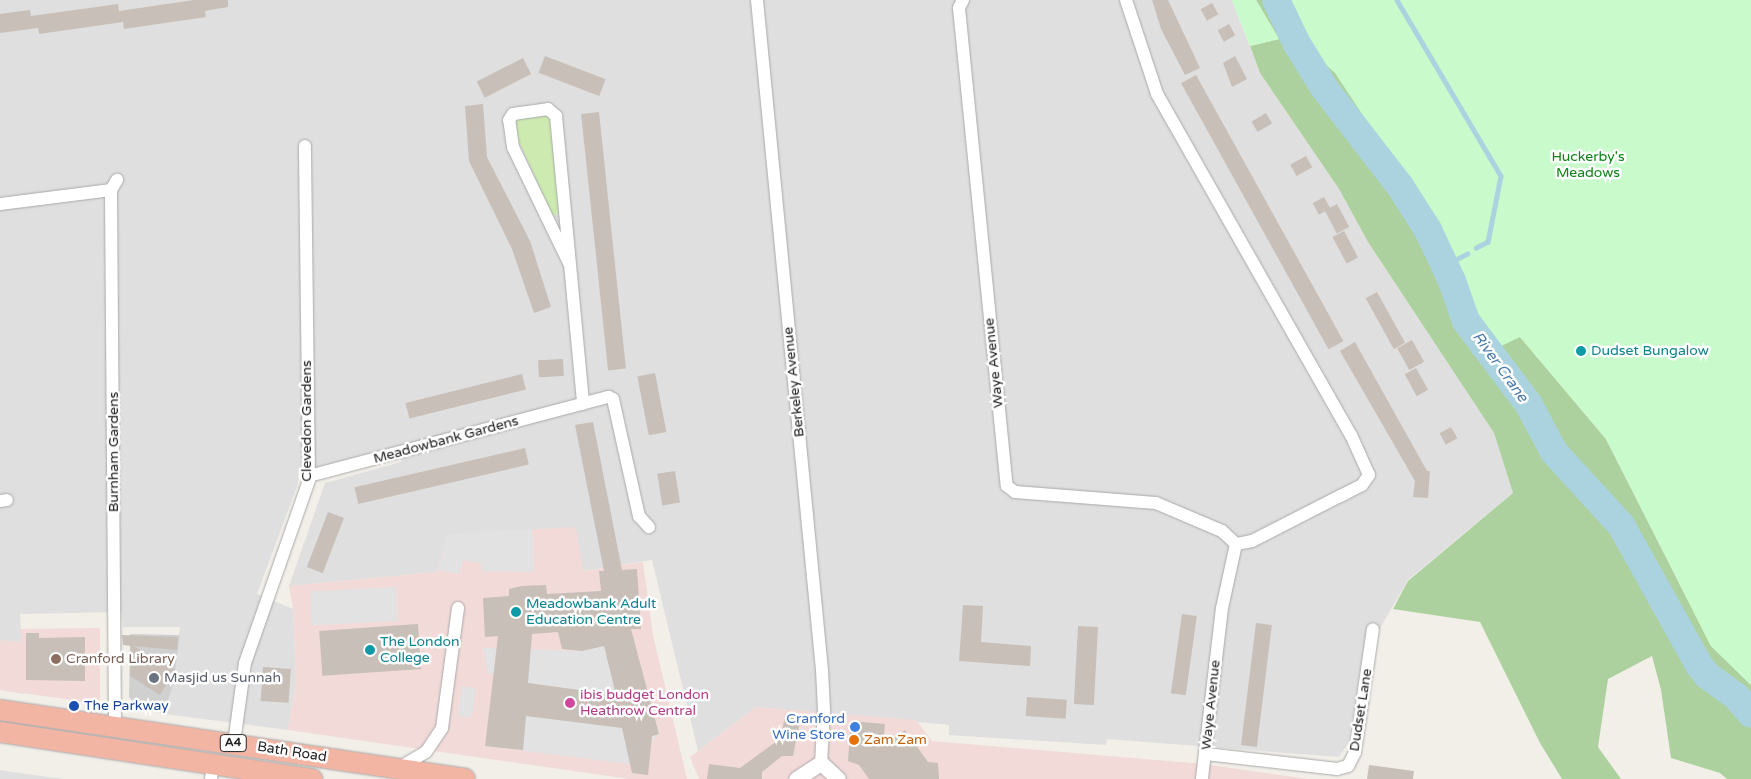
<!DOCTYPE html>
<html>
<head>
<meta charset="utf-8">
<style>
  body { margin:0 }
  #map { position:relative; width:1751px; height:779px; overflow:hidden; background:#f2efe9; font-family:"Varela Round",sans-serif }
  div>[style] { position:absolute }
  .residential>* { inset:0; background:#e0dfdf }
  .commercial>* { inset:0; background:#f2dad9 }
  .religious>* { inset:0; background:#d0d0d0 }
  .grass>* { inset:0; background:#cdebb0 }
  .forest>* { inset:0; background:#add19e }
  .park>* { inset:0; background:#c8facc }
  .parking>* { inset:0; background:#e2e2e2; transform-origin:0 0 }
  .stream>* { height:4.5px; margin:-2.25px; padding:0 2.25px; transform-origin:2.25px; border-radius:2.25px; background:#aad3df }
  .river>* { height:28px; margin:-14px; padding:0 14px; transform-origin:14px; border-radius:14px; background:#aad3df }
  .building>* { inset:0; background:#c7bfb8; transform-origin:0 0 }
  .roads { filter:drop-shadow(0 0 1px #a9a9a9) drop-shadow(0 0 1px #a9a9a9) }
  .minor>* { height:12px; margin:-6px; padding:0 6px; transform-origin:6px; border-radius:6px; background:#fff }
  .tertiary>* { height:15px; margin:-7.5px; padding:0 7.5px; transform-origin:7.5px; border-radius:7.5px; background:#fff }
  .trunk>* { height:20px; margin:-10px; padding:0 10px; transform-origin:10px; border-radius:10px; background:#f2b4a3 }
  .dots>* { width:14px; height:14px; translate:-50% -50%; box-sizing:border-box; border:2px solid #fff; border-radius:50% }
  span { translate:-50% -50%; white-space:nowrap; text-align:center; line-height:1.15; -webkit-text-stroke:5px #fff; paint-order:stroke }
  .shield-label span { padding:1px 4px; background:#fff; border:1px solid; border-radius:4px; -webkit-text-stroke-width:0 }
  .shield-label { font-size:12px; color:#222; font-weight:700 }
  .park-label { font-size:14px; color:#0c8416 }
  .culture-label { font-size:14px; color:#0d838f }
  .left { translate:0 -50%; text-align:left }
  .street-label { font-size:14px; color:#222 }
  .education-label { font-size:14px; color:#785e54 }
  .worship-label { font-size:14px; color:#5b616d }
  .hotel-label { font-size:14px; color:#b23c85 }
  .transit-label { font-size:14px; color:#164399 }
  .shop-label { font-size:14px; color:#366cbe }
  .right { translate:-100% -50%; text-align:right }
  .food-label { font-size:14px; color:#c56008 }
  .water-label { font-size:15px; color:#4a7aab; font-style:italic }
</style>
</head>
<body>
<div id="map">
  <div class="residential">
    <i style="clip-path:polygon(0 0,1232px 0,1260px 73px,1339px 189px,1368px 242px,1494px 433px,1513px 493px,1408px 580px,1379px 630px,1367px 629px,1348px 744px,1339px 757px,1107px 739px,1106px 745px,949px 735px,949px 725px,756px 707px,698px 751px,652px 560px,583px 571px,448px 534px,437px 572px,289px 586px,325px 483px,401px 462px,401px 445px,298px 472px,298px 484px,257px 594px,293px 609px,296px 682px,288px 730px,164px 714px,173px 685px,180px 627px,123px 627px,122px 612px,20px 614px,24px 694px,0 690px)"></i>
    <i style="clip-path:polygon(0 770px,19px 773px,65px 779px,0 779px)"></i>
  </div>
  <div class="commercial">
    <i style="clip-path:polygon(576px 527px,583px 571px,643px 562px,653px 635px,687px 779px,629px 779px,288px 730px,296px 682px,293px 609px,289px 586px,437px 572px,448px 534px)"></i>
    <i style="clip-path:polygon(100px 628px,100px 699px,95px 703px,0 690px,0 640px,21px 642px,20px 629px)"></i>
    <i style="clip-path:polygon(756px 707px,916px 720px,932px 741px,1204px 764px,1307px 779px,699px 779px,690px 757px)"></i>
  </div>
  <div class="religious">
    <i style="clip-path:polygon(130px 634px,180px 635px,173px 685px,164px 714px,138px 709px,129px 697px)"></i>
  </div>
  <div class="grass">
    <i style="clip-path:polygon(545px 115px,550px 117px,560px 211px,556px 215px,552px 214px,517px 137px,517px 120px)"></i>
  </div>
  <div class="forest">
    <i style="clip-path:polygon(1256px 0,1614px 0,1520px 337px,1606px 439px,1711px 646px,1751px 685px,1751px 779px,1727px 779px,1720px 773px,1671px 758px,1661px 690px,1652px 656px,1608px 679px,1598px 747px,1621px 779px,1562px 779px,1540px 743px,1480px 622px,1393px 609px,1408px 581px,1513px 493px,1494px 433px,1368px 242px,1339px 189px,1260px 73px,1250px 46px,1279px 39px)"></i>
  </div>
  <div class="park">
    <i style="clip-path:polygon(1232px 0,1256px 0,1279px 39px,1250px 46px)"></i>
    <i style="clip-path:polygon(1282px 0,1751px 0,1751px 685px,1711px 646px,1606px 439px,1520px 337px,1497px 348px,1474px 319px,1445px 245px,1423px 207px,1335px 73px,1304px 45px)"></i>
  </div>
  <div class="parking">
    <i style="clip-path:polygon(532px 529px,534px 572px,482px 571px,481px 563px,463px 560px,459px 574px,438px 570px,448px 534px)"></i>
    <i style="left:396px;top:587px;width:34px;height:86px;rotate:87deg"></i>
    <i style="clip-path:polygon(633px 638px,659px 734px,630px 764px,485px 746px,494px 673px,488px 674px,483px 648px,582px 651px)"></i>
    <i style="left:462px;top:686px;width:14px;height:30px;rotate:8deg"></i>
  </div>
  <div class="stream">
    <i style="left:1397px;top:0;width:204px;rotate:59.4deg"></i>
    <i style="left:1501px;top:176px;width:67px;rotate:101.1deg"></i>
    <i style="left:1488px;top:242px;width:13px;rotate:153deg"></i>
    <i style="left:1445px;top:265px;width:25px;rotate:-27deg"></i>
  </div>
  <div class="river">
    <i style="left:1276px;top:0;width:49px;rotate:64.5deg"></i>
    <i style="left:1297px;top:44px;width:53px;rotate:58.1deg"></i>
    <i style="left:1325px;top:89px;width:123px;rotate:52.3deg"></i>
    <i style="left:1400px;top:186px;width:52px;rotate:57.5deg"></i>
    <i style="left:1428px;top:230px;width:56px;rotate:64.8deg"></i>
    <i style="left:1452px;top:281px;width:42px;rotate:70.7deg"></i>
    <i style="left:1466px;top:321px;width:105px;rotate:53.1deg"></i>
    <i style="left:1529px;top:405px;width:53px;rotate:62deg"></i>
    <i style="left:1554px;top:452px;width:99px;rotate:47.5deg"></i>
    <i style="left:1621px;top:525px;width:160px;rotate:60.9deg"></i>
    <i style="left:1699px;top:665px;width:14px;rotate:51deg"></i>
    <i style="left:1708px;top:676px;width:34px;rotate:36deg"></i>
    <i style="left:1736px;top:696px;width:23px;rotate:50deg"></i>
  </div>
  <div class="building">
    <i style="clip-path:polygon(194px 0,228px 0,228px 7px,205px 11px,206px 17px,124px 29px,123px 22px,39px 34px,38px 28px,0 33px,0 14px,30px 10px,31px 16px,118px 4px,119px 11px)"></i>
    <i style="clip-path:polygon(1152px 0,1168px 0,1200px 68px,1185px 75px,1161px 29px)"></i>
    <i style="left:1212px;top:3px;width:13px;height:13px;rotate:61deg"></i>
    <i style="left:1229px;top:24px;width:13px;height:13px;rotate:61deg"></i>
    <i style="left:545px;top:56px;width:65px;height:18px;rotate:21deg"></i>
    <i style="clip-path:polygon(1235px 56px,1247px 79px,1232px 87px,1223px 63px)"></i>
    <i style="left:523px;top:58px;width:18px;height:52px;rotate:63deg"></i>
    <i style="left:1196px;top:75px;width:304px;height:17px;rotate:61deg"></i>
    <i style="clip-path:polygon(483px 104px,487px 157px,530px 241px,551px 307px,534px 313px,512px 249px,469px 161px,465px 106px)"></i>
    <i style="left:599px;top:112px;width:258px;height:18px;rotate:84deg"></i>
    <i style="left:1266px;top:113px;width:12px;height:17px;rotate:59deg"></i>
    <i style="left:1306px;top:156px;width:13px;height:18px;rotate:61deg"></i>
    <i style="left:1324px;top:197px;width:13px;height:13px;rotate:61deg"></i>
    <i style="left:1337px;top:204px;width:26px;height:14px;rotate:62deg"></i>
    <i style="left:1344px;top:231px;width:30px;height:13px;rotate:62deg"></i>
    <i style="left:1377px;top:292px;width:58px;height:13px;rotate:61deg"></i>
    <i style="left:1412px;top:340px;width:25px;height:17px;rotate:61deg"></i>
    <i style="clip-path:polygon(1355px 342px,1427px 471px,1430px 471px,1428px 498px,1413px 497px,1415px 481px,1340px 351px)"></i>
    <i style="left:563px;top:359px;width:17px;height:25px;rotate:87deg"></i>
    <i style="left:1416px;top:368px;width:25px;height:13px;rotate:61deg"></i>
    <i style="left:655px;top:373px;width:60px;height:18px;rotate:79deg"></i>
    <i style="left:522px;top:374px;width:16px;height:120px;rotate:76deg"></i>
    <i style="clip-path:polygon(evenodd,593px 422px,622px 570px,637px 569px,641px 629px,631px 629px,659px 734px,652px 736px,648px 775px,632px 773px,622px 728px,526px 716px,523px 750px,485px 746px,498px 636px,485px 637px,483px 598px,509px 596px,509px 589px,521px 586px,546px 585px,547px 594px,601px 591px,599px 571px,604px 571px,575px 425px,593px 422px,558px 632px,562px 649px,582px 651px,604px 646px,616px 695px,528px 683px,532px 634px,558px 632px)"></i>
    <i style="left:1451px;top:427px;width:13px;height:13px;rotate:61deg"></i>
    <i style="left:525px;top:448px;width:17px;height:175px;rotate:77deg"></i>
    <i style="left:675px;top:471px;width:32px;height:18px;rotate:81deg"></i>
    <i style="left:328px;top:512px;width:17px;height:59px;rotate:21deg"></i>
    <i style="clip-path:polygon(963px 605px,983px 606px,981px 642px,1031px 646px,1030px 666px,959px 661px)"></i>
    <i style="left:1182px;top:614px;width:15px;height:80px;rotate:8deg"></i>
    <i style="left:1256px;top:623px;width:16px;height:123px;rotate:7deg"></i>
    <i style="left:418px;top:624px;width:45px;height:99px;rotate:86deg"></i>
    <i style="left:1078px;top:626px;width:20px;height:78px;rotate:3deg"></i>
    <i style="clip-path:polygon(26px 633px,39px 633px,39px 638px,85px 637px,85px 681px,26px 680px)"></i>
    <i style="clip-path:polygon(122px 635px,178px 637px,177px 650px,134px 646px,175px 670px,160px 695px,130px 676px,131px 646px,123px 645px)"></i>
    <i style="left:263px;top:667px;width:28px;height:34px;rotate:4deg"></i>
    <i style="left:1027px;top:697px;width:40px;height:19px;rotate:4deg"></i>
    <i style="clip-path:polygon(785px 714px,801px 716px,793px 756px,782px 756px,762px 772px,762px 779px,707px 779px,709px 764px,740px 768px,777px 741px,782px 733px)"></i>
    <i style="clip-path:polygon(851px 721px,885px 724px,883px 746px,905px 730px,928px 762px,938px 763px,939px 779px,869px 779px,859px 765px,848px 761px)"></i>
    <i style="clip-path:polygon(1369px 765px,1414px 771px,1413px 779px,1367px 779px)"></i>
  </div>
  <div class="roads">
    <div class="minor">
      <i style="left:757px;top:0;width:673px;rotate:84.46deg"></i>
      <i style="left:822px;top:670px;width:40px;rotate:87.1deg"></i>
      <i style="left:824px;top:710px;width:53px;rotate:93.2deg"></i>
      <i style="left:963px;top:0;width:9px;rotate:117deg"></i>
      <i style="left:959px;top:8px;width:480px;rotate:84.3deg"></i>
      <i style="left:1007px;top:486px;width:10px;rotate:37deg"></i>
      <i style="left:1015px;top:492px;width:141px;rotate:4.5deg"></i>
      <i style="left:1156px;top:503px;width:72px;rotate:23deg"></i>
      <i style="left:1222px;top:531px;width:19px;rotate:43deg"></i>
      <i style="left:1126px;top:0;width:99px;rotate:71.7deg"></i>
      <i style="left:1157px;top:94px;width:392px;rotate:60.4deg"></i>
      <i style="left:1351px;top:435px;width:44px;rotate:65.8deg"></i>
      <i style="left:1369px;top:475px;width:12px;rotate:125deg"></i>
      <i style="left:1362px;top:485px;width:25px;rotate:153deg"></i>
      <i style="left:1340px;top:496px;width:99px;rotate:152.9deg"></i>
      <i style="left:1252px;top:541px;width:16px;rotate:169deg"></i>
      <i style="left:1236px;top:544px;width:66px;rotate:102.3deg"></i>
      <i style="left:1222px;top:608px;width:172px;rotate:96.7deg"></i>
      <i style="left:0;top:204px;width:112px;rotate:-7.2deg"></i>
      <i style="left:569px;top:263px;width:129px;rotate:-115.8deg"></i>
      <i style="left:513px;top:147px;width:27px;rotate:-98deg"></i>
      <i style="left:509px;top:120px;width:7px;rotate:-56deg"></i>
      <i style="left:513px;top:114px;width:35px;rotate:-8deg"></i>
      <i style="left:548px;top:109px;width:11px;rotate:41deg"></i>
      <i style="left:556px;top:116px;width:289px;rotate:84.6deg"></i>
      <i style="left:309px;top:476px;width:310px;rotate:-14.8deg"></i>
      <i style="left:609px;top:397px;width:4px;rotate:27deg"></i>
      <i style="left:613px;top:399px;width:120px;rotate:77.5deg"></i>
      <i style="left:639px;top:516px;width:15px;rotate:48deg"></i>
      <i style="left:0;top:501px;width:7px;rotate:-8deg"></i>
      <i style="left:115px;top:727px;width:537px;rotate:-90.43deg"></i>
      <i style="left:111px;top:190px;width:12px;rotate:-59deg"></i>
      <i style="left:234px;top:743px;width:81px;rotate:-82.2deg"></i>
      <i style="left:245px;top:663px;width:194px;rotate:-70.7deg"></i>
      <i style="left:309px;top:480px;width:334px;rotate:-90.7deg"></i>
      <i style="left:1206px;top:754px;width:132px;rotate:6.5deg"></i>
      <i style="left:1337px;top:769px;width:11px;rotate:-15deg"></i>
      <i style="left:1348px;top:766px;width:16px;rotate:-63deg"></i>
      <i style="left:1355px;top:752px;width:124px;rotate:-81.7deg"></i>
      <i style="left:399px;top:768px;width:31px;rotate:-31deg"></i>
      <i style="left:426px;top:752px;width:29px;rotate:-56deg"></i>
      <i style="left:442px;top:728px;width:121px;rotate:-82.4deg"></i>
      <i style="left:211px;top:779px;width:15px;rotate:-82deg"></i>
    </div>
    <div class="tertiary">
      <i style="left:796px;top:779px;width:30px;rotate:-33deg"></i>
      <i style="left:821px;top:763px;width:23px;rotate:43deg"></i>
    </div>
    <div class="trunk">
      <i style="left:0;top:710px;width:470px;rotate:8.4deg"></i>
      <i style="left:0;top:732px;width:316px;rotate:8.6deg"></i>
    </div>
  </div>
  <div class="dots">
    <i style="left:1581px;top:351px;background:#0f9aa8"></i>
    <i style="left:516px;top:612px;background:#0f9aa8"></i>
    <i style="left:370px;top:650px;background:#0f9aa8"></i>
    <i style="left:56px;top:659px;background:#8d6e63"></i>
    <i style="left:154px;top:678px;background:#6b7280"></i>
    <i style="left:570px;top:703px;background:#d1479c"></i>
    <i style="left:74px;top:706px;background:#1a4fb4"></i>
    <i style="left:855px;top:727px;background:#3f7fe0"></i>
    <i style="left:854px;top:740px;background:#e8710a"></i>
  </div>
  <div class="shield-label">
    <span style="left:233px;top:743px">A4</span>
  </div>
  <div class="park-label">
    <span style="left:1588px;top:165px">Huckerby's<br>Meadows</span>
  </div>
  <div class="culture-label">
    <span class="left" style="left:1591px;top:351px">Dudset Bungalow</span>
    <span class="left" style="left:526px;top:612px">Meadowbank Adult<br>Education Centre</span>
    <span class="left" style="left:380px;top:650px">The London<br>College</span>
  </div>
  <div class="street-label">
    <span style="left:994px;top:363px;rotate:-96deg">Waye Avenue</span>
    <span style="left:794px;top:382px;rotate:-96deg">Berkeley Avenue</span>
    <span style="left:307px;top:421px;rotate:-90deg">Clevedon Gardens</span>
    <span style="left:446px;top:440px;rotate:-15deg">Meadowbank Gardens</span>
    <span style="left:114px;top:452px;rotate:-90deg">Burnham Gardens</span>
    <span style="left:1211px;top:705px;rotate:-84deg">Waye Avenue</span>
    <span style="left:1361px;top:710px;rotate:-81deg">Dudset Lane</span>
    <span style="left:292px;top:752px;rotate:9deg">Bath Road</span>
  </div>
  <div class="education-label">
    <span class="left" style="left:66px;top:659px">Cranford Library</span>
  </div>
  <div class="worship-label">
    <span class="left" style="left:164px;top:678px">Masjid us Sunnah</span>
  </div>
  <div class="hotel-label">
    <span class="left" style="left:580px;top:703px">ibis budget London<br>Heathrow Central</span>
  </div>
  <div class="transit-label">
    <span class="left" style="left:84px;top:706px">The Parkway</span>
  </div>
  <div class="shop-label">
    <span class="right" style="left:845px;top:727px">Cranford<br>Wine Store</span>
  </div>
  <div class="food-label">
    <span class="left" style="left:864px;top:740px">Zam Zam</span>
  </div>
  <div class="water-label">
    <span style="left:1500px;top:367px;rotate:54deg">River Crane</span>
  </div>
</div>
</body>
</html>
